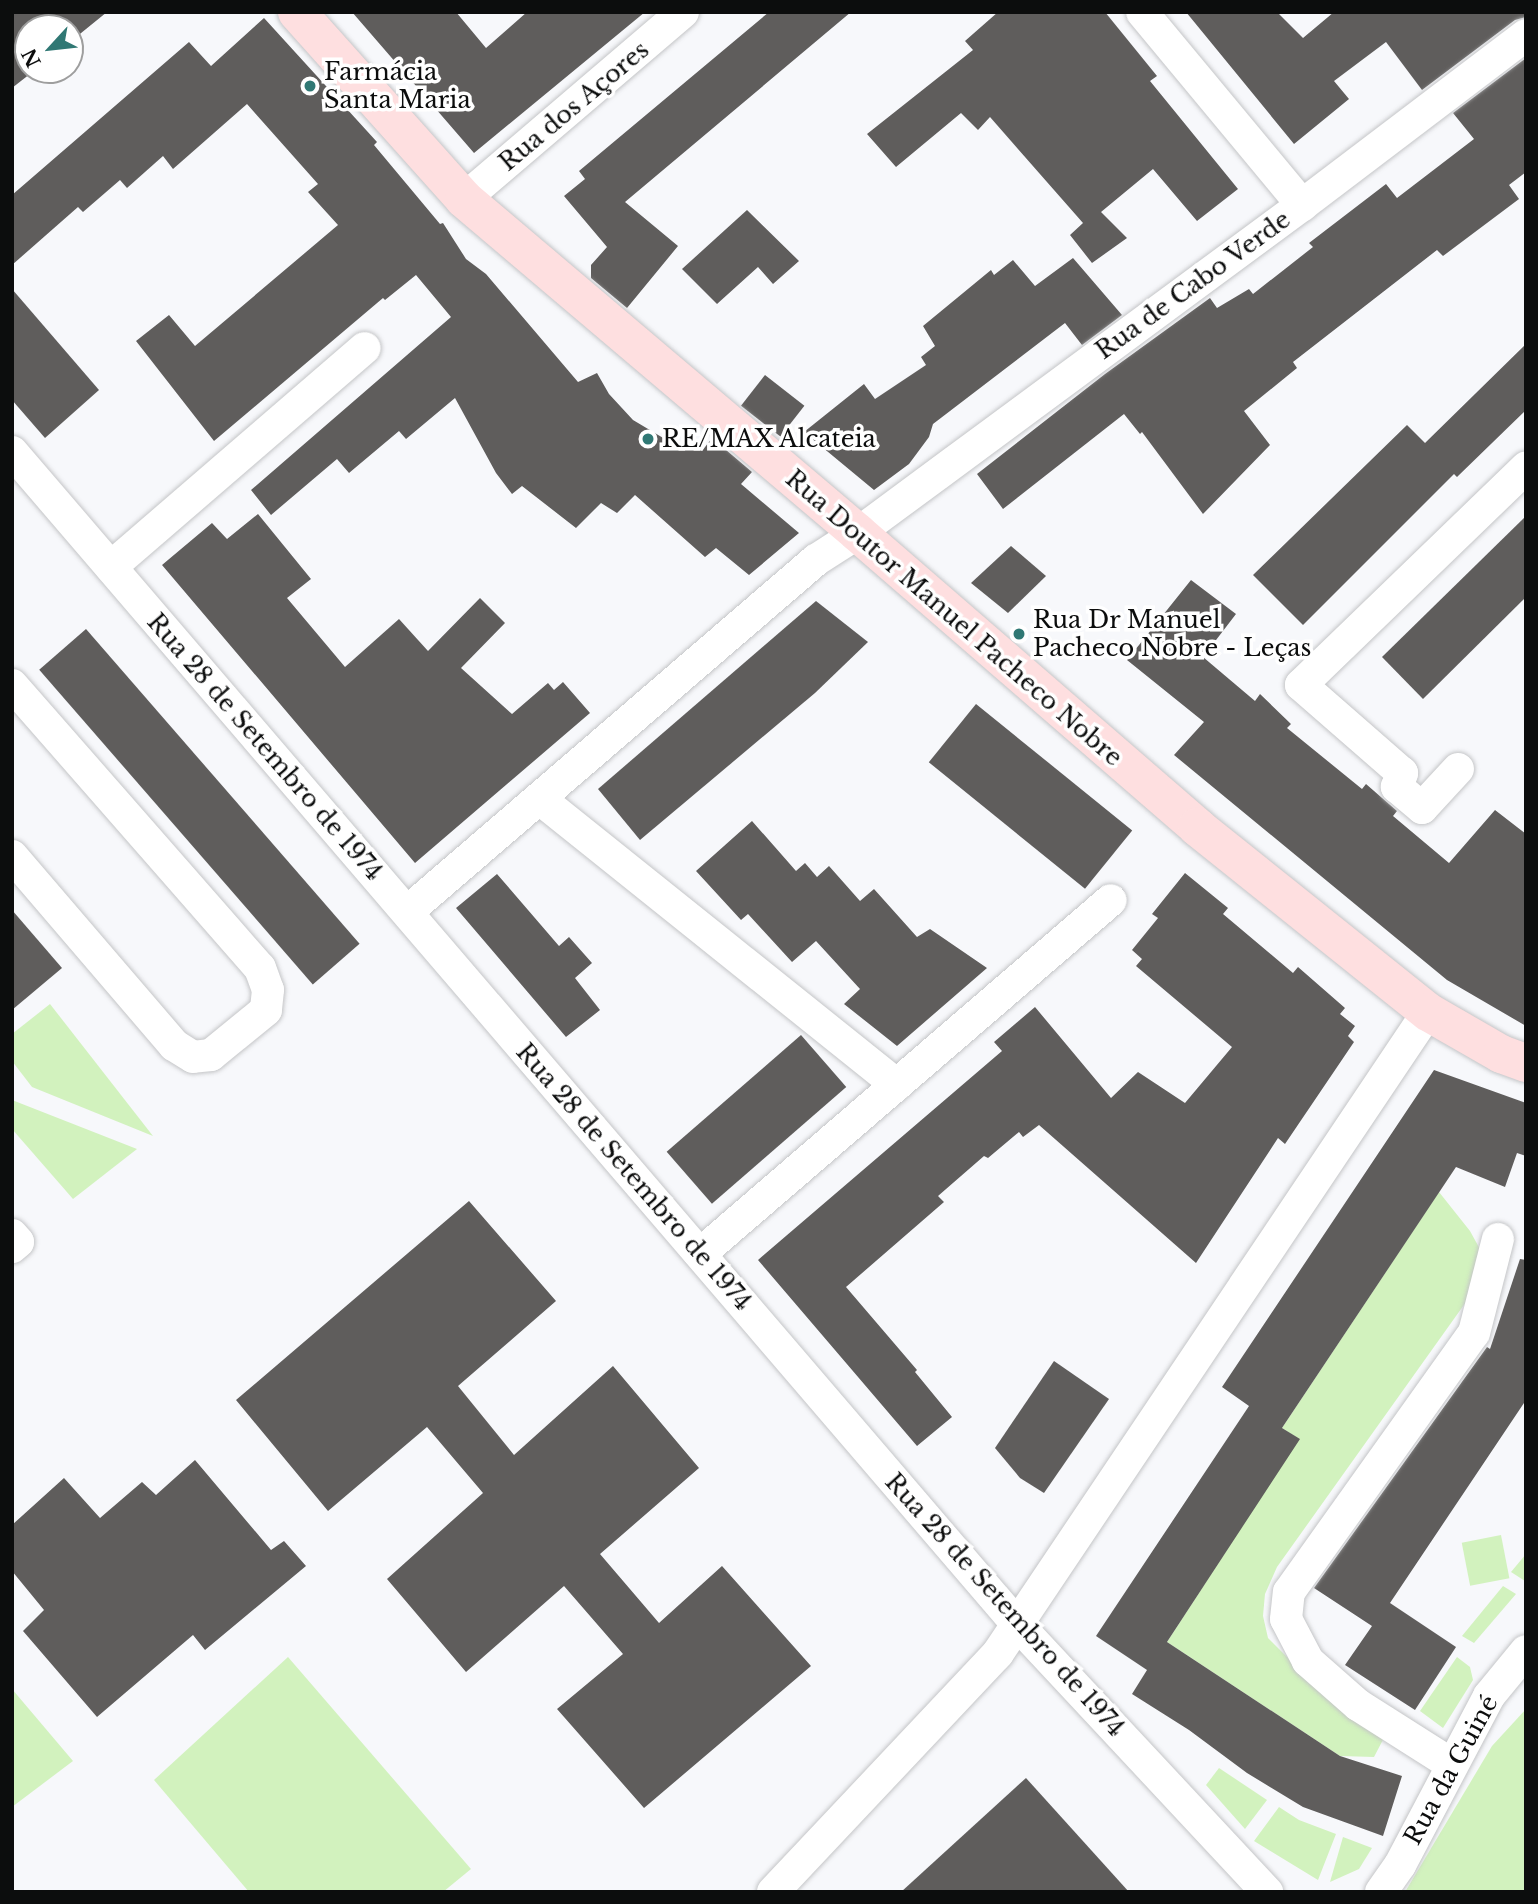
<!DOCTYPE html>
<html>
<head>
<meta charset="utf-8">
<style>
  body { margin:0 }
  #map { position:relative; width:1538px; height:1904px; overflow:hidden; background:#f7f8fb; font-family:"Libre Baskerville",serif }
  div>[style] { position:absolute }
  .green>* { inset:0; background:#d2f2be; transform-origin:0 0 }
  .building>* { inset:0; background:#5f5d5c; transform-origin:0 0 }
  .roads { filter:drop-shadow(0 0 2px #c4c5c7) drop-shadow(0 0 2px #c4c5c7) }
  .street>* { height:32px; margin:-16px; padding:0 16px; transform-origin:16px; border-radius:16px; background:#fff }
  .secondary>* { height:38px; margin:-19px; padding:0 19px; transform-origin:19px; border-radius:19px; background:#fedfe0 }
  .dots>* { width:19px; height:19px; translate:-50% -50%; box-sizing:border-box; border:4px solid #fff; border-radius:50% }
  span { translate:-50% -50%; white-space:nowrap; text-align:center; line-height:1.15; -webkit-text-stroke:7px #fff; paint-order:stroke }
  .poi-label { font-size:24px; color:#0c0d0d }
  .left { translate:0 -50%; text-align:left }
  .street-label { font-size:24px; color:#0c0d0d }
  .frame { position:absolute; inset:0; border:14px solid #0c0d0d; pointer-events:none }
  .north { position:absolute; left:14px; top:14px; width:70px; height:70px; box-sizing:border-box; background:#fff; border:2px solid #9e9e9e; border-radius:50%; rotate:243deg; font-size:19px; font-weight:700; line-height:28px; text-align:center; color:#0c0d0d }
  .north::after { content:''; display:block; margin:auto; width:24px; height:32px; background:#307874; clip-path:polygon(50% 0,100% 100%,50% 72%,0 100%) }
</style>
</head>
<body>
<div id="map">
  <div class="green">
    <i style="clip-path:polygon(50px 1004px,153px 1136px,32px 1087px,12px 1061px,12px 1034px)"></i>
    <i style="clip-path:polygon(12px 1100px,137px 1149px,73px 1199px,12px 1129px)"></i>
    <i style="clip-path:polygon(1439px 1192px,1470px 1231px,1481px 1251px,1471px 1295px,1277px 1567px,1265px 1594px,1263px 1616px,1268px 1638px,1315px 1685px,1386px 1734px,1374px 1757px,1340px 1756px,1167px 1642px,1299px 1439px,1282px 1428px)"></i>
    <i style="left:1501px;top:1535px;width:44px;height:40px;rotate:79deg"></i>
    <i style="clip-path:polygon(1526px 1554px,1526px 1581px,1525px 1581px,1511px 1572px)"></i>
    <i style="clip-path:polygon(1503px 1586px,1516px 1594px,1474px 1643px,1462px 1636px)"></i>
    <i style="clip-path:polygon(288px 1657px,471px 1869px,443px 1892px,249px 1892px,154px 1780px)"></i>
    <i style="clip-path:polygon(1457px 1657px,1470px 1667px,1473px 1680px,1443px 1728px,1420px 1711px)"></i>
    <i style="clip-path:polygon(12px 1689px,73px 1761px,12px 1807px)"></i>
    <i style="clip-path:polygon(1526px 1709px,1526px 1892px,1405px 1892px,1492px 1746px)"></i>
    <i style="clip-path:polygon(1219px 1768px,1267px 1800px,1245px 1829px,1206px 1785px)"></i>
    <i style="clip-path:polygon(1279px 1807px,1299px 1820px,1336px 1834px,1318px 1880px,1254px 1841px)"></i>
    <i style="clip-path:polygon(1343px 1837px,1372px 1848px,1359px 1869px,1330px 1882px)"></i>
  </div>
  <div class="building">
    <i style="clip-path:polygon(12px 12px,107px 12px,70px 42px,70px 28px,28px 28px,28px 70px,35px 70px,12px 88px)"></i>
    <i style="clip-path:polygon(352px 12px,456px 12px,486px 48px,527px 12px,645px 12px,474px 153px)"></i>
    <i style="clip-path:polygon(769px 12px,851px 12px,625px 202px,678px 246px,627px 308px,591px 278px,591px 265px,607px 247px,564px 196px,585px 179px,579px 171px)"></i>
    <i style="clip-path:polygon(998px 12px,1105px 12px,1157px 76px,1150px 81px,1238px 189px,1197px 221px,1153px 169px,1101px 212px,1127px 238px,1092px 263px,1070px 235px,1083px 223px,990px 117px,978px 130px,961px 113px,896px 167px,867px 134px,973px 50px,965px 41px)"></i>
    <i style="clip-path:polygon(1186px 12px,1277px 12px,1303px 38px,1334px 12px,1526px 12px,1526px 17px,1515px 20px,1422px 90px,1386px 42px,1334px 81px,1349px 99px,1294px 144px)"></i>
    <i style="clip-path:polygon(264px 18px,377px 142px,374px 145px,440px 224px,443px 223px,466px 259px,486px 274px,578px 382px,597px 373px,609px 394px,633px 420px,680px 448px,688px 439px,702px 451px,712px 438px,752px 472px,741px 484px,799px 533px,749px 575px,716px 548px,705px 557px,635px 495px,617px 513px,601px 503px,576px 528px,522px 486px,512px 494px,496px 473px,455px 398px,406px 439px,399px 431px,349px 473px,337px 459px,271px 515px,251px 490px,451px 317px,416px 275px,385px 300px,383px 298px,214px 441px,136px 341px,169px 315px,195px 346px,338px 225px,308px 192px,318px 184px,247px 104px,173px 169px,163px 156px,127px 188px,120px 180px,83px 212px,78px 207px,12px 265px,12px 195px,189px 42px,211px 66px)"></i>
    <i style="clip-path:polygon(1526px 58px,1526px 172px,1509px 185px,1519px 199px,1443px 256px,1437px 250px,1293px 362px,1297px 368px,1244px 411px,1270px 445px,1203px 514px,1142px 432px,1140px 434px,1124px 414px,1003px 509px,977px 474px,1105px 374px,1210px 298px,1217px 308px,1249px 289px,1253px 294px,1313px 247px,1309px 243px,1386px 184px,1397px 198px,1474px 139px,1453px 113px)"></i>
    <i style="clip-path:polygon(747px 210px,799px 261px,773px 284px,758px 267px,717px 304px,682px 269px)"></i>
    <i style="clip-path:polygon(1073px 258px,1122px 315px,1082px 345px,1065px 323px,933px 424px,929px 437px,909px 464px,874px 490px,804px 432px,864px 384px,875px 399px,926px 365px,921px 357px,935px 346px,923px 326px,991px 270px,994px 275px,1013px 260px,1035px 286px)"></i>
    <i style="clip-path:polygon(12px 289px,99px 390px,45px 438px,12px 400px)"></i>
    <i style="clip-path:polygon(1526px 344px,1526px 410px,1457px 477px,1454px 474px,1303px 625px,1253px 575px,1407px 425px,1425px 443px)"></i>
    <i style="left:765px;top:375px;width:50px;height:39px;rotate:38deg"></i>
    <i style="clip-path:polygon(258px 514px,311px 579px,287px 598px,345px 667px,399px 619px,428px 651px,480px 598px,505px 623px,461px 668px,512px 714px,548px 683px,554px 690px,563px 682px,590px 713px,415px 863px,162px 565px,212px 523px,227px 539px)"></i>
    <i style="clip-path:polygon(1526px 516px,1526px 597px,1423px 699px,1382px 657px)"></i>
    <i style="clip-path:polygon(1011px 546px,1046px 576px,1008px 613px,971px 583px)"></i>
    <i style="clip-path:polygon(1191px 580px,1236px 614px,1203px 657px,1255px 701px,1260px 694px,1291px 724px,1287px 728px,1362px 789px,1366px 784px,1397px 811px,1393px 816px,1449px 863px,1495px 810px,1526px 834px,1526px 1026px,1447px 980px,1174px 755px,1204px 722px,1127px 660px)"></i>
    <i style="clip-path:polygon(816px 601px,868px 642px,815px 693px,640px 840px,598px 789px)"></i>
    <i style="left:86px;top:629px;width:417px;height:62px;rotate:49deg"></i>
    <i style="left:976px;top:704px;width:201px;height:75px;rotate:39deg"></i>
    <i style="clip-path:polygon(752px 821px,796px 871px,805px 863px,817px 877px,829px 866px,860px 901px,874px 889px,917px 937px,930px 929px,987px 968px,897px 1046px,844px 1004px,860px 989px,816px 941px,792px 962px,748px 914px,741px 920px,696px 871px)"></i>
    <i style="clip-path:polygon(1185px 873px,1228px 908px,1223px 914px,1293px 973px,1298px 967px,1345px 1008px,1340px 1014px,1355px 1026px,1348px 1036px,1354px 1042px,1285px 1144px,1278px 1138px,1196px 1263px,1039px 1125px,1023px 1137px,1019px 1132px,988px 1158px,984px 1156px,938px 1196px,944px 1202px,846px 1287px,917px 1370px,915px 1372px,952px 1417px,917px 1446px,758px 1260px,1002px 1051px,994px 1042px,1035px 1007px,1111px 1098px,1138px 1072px,1185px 1103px,1232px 1047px,1136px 966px,1142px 959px,1132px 950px,1158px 918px,1152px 914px)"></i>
    <i style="clip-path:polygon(497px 874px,559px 946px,569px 937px,592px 963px,575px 978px,600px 1010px,566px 1037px,456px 908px)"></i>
    <i style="clip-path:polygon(12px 910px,62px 968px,12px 1010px)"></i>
    <i style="left:801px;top:1035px;width:69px;height:178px;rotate:49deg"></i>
    <i style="clip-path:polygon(1434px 1070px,1526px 1103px,1526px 1156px,1517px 1153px,1505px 1187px,1456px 1167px,1282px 1428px,1300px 1439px,1167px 1642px,1340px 1756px,1402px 1776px,1383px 1836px,1303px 1807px,1247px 1773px,1189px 1730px,1132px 1694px,1147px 1670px,1096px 1636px,1249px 1406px,1222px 1387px)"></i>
    <i style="clip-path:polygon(469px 1201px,556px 1301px,458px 1386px,514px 1455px,613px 1366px,699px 1468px,600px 1554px,659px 1623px,722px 1566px,811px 1666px,644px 1808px,557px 1709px,623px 1654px,564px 1586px,466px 1672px,387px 1579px,483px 1493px,427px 1427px,328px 1511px,236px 1400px)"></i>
    <i style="clip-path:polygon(1520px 1259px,1526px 1260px,1526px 1400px,1390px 1603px,1456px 1647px,1415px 1710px,1345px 1665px,1372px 1626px,1314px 1588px,1487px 1347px,1490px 1349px)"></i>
    <i style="clip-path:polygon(1054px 1361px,1109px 1399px,1044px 1493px,1020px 1478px,995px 1448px)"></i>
    <i style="clip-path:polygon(195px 1460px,271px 1550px,284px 1541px,306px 1566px,205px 1650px,193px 1635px,97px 1717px,23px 1631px,44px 1610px,12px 1571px,12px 1525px,64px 1478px,100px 1518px,142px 1482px,156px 1495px)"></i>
    <i style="clip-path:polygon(1026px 1778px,1129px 1892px,901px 1892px)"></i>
  </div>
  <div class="roads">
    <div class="street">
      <i style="left:1142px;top:12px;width:251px;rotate:50.3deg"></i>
      <i style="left:464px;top:199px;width:288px;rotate:-40.5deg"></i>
      <i style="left:12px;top:452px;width:1544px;rotate:49.39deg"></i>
      <i style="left:1017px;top:1624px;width:367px;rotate:47deg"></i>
      <i style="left:111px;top:567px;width:335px;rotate:-40.8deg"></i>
      <i style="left:12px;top:685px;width:376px;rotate:48.8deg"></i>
      <i style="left:260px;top:968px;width:23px;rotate:70deg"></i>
      <i style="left:268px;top:990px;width:20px;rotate:96deg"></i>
      <i style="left:266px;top:1010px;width:71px;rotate:140.7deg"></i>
      <i style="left:211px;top:1055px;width:18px;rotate:174deg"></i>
      <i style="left:193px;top:1057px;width:22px;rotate:-148deg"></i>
      <i style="left:174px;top:1045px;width:249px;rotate:-130.6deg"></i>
      <i style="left:1458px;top:769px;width:53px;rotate:132.7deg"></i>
      <i style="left:1422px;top:808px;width:33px;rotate:-140deg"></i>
      <i style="left:1397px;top:787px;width:15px;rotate:-70deg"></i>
      <i style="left:1402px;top:773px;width:134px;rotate:-138.9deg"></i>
      <i style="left:1301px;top:685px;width:313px;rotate:-44deg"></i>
      <i style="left:540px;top:799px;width:457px;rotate:38.7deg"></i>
      <i style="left:407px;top:912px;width:540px;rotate:-40.72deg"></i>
      <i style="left:816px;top:560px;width:50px;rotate:-32.7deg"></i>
      <i style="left:858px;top:533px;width:552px;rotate:-36.45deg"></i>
      <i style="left:1302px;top:205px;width:281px;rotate:-37.2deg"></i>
      <i style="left:12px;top:1235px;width:9px;rotate:49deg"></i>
      <i style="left:18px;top:1242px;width:8px;rotate:140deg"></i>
      <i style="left:700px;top:1254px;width:542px;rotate:-40.74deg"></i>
      <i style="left:1451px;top:1764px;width:110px;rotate:-147.6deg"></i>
      <i style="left:1358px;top:1705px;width:67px;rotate:-138.7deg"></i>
      <i style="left:1308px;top:1661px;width:47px;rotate:-117.6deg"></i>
      <i style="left:1286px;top:1619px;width:27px;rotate:-84deg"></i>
      <i style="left:1289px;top:1592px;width:318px;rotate:-54.5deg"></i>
      <i style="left:1474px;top:1333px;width:97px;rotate:-75.7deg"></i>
      <i style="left:773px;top:1892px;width:328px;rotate:-46.7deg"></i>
      <i style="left:998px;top:1653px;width:772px;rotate:-56.15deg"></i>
      <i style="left:1381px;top:1892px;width:33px;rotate:-55deg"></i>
      <i style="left:1400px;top:1865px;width:191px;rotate:-62.2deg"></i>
      <i style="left:1489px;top:1696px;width:58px;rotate:-50.6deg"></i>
    </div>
    <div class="secondary">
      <i style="left:297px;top:12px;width:251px;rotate:48.2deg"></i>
      <i style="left:464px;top:199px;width:517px;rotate:40.29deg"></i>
      <i style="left:858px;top:533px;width:449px;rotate:40.9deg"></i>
      <i style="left:1197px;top:827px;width:296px;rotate:38.7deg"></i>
      <i style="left:1428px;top:1012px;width:84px;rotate:29.9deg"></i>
      <i style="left:1501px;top:1054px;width:27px;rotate:20deg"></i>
    </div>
  </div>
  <div class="dots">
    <i style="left:310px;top:86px;background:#307874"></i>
    <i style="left:648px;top:439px;background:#307874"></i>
    <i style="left:1019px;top:634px;background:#307874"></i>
  </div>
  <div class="poi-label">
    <span class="left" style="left:324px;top:86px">Farmácia<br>Santa Maria</span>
    <span class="left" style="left:662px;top:439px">RE/MAX Alcateia</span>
    <span class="left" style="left:1033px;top:634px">Rua Dr Manuel<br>Pacheco Nobre - Leças</span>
  </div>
  <div class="street-label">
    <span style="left:574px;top:106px;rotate:-40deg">Rua dos Açores</span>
    <span style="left:1193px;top:285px;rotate:-36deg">Rua de Cabo Verde</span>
    <span style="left:954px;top:618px;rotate:41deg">Rua Doutor Manuel Pacheco Nobre</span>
    <span style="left:265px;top:747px;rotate:49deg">Rua 28 de Setembro de 1974</span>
    <span style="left:634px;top:1177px;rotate:49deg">Rua 28 de Setembro de 1974</span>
    <span style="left:1005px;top:1605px;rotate:48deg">Rua 28 de Setembro de 1974</span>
    <span style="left:1451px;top:1770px;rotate:-61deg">Rua da Guiné</span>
  </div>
  <div class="frame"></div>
  <div class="north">N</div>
</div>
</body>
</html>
